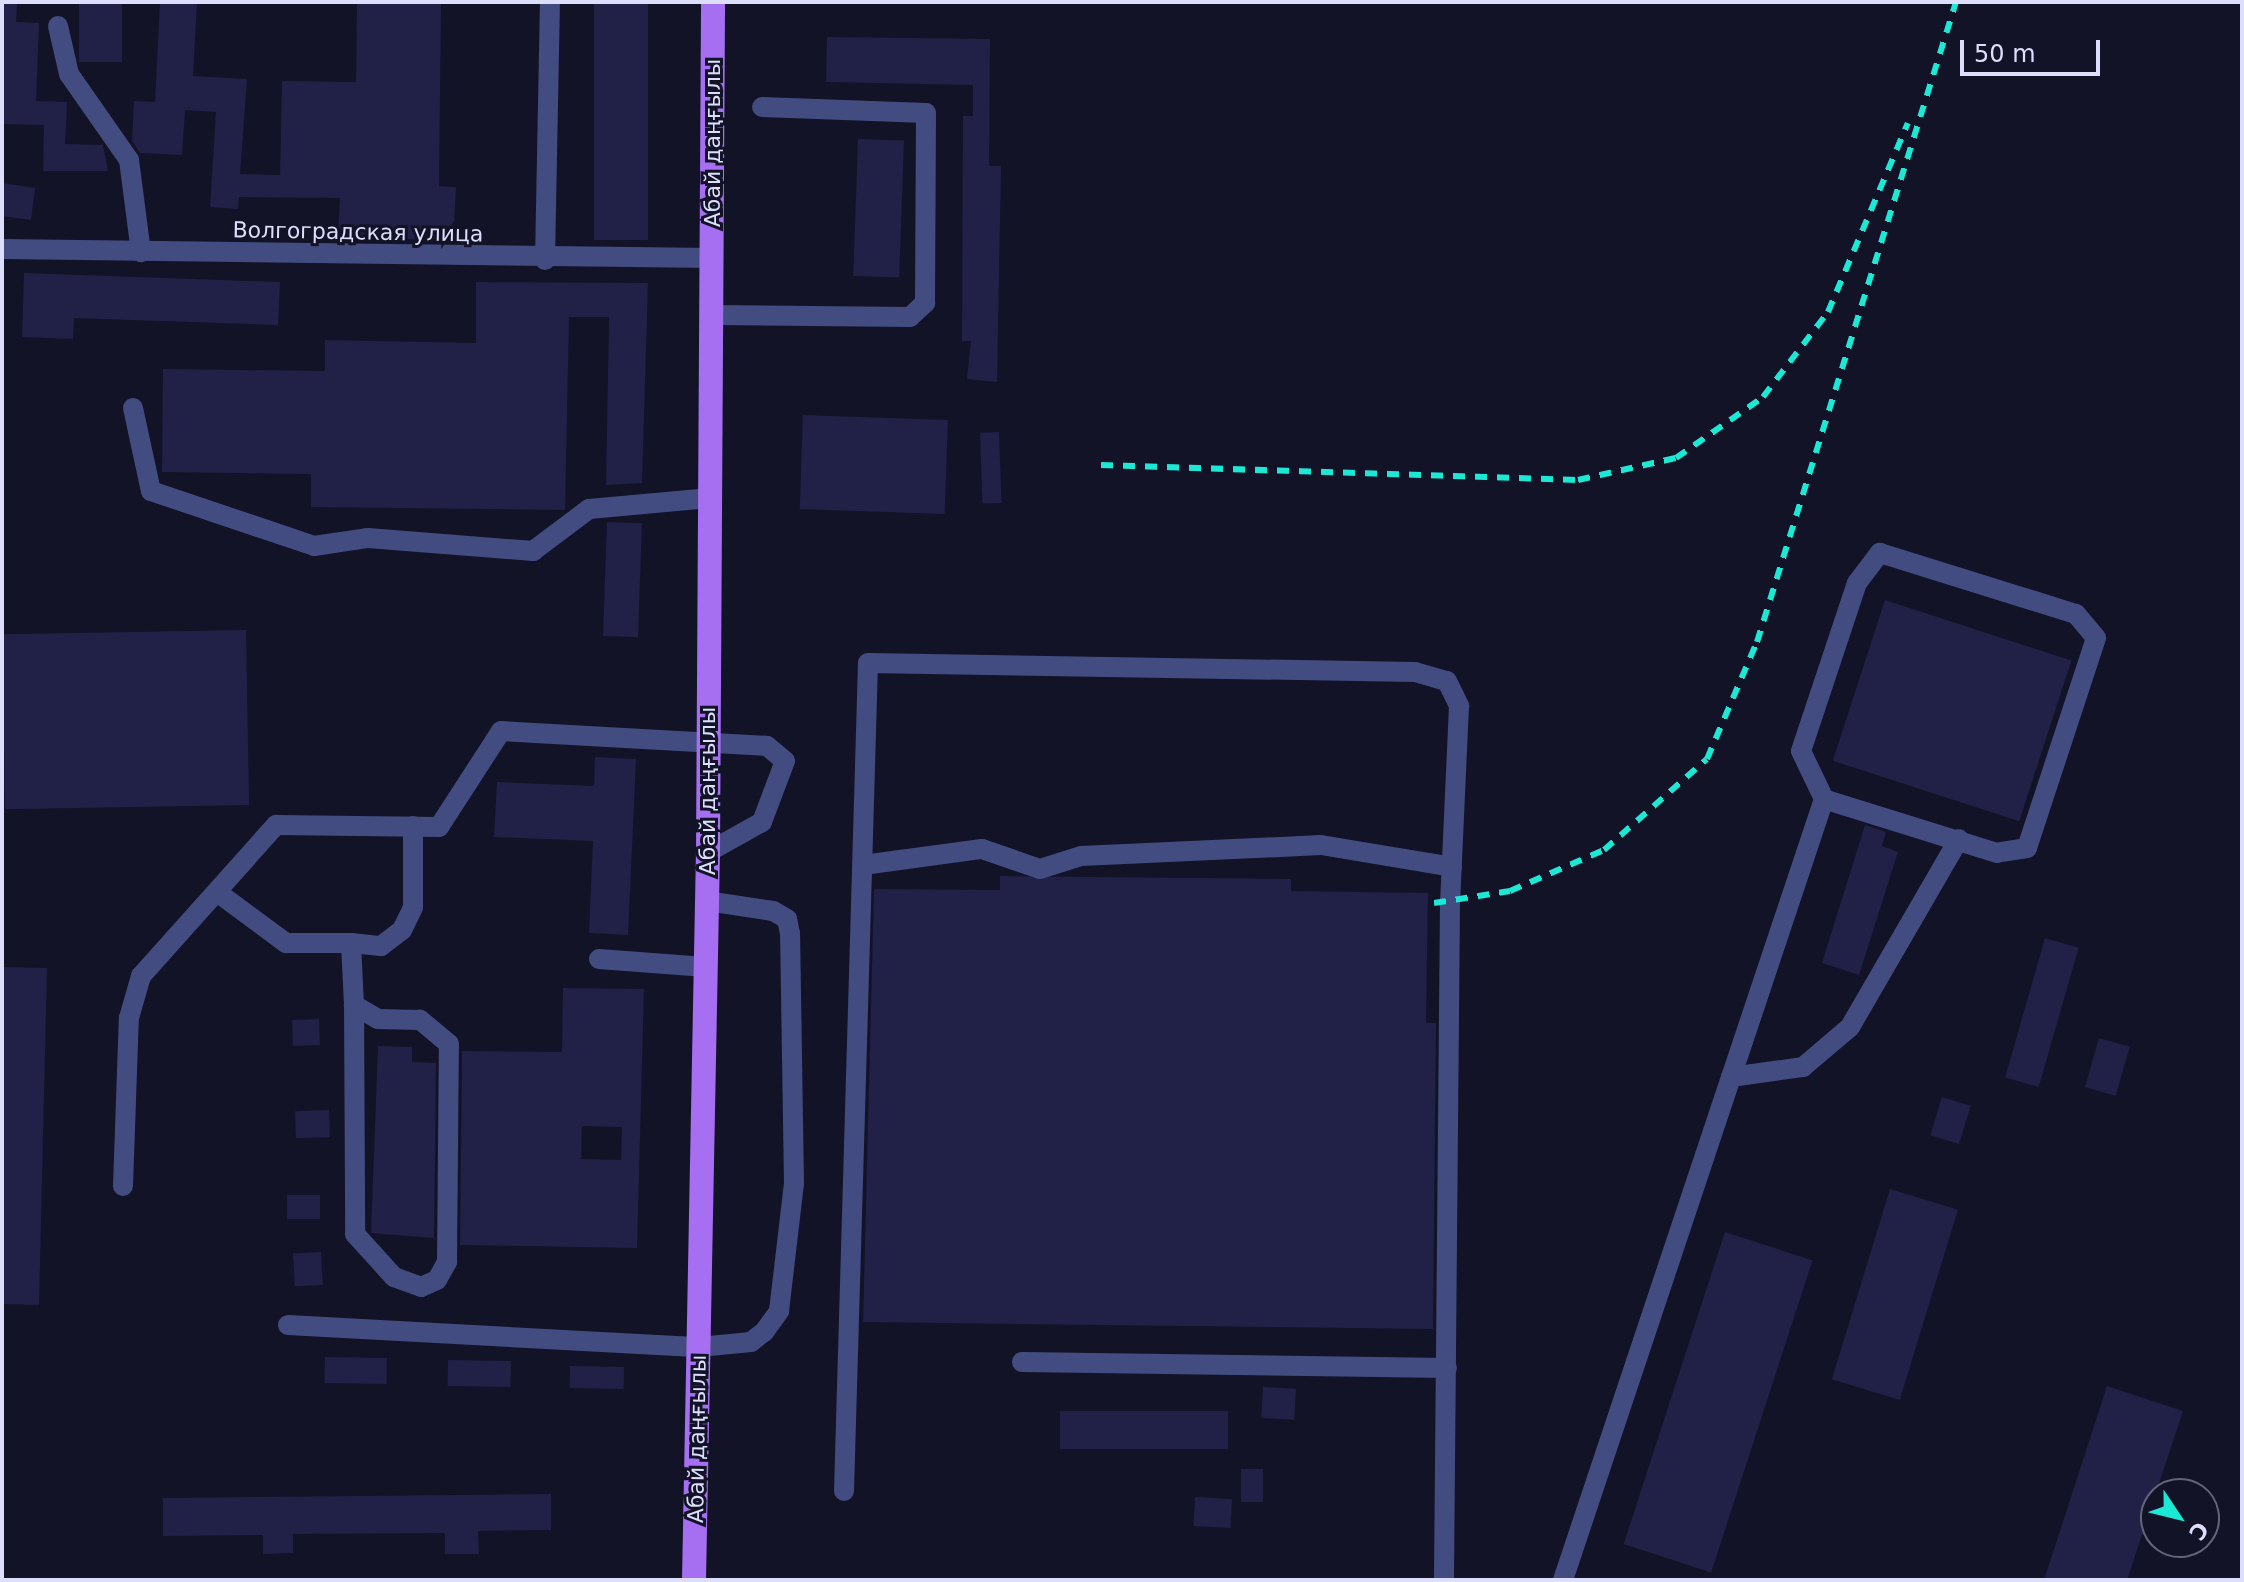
<!DOCTYPE html>
<html>
<head>
<meta charset="utf-8">
<style>
  body { margin:0 }
  #map { position:relative; width:2244px; height:1582px; overflow:hidden; background:#121327; font-family:"DejaVu Sans",sans-serif }
  div>[style] { position:absolute }
  .building>* { inset:0; background:#212046; transform-origin:0 0 }
  .minor>* { height:20px; margin:-10px; padding:0 10px; transform-origin:10px; border-radius:10px; background:#424c81 }
  .major>* { height:24px; margin:-12px; padding:0 12px; transform-origin:12px; border-radius:12px; background:#a66ef0 }
  .rail>* { height:6px; margin-top:-3px; transform-origin:0; background:repeating-linear-gradient(90deg,#1be8d5 0 12px,transparent 0 22px) }
  span { translate:-50% -50%; white-space:nowrap; text-align:center; line-height:1.15; -webkit-text-stroke:6px #121327; paint-order:stroke }
  .street-label { font-size:22px; color:#dcdefb }
  .frame { position:absolute; inset:0; border:4px solid #dcdefb; pointer-events:none }
  .north { position:absolute; left:2140px; top:1478px; width:80px; height:80px; box-sizing:border-box; background:#121327; border:2px solid #63647c; border-radius:50%; rotate:125deg; font-size:22px; font-weight:700; line-height:32px; text-align:center; color:#dcdefb }
  .north::after { content:''; display:block; margin:auto; width:28px; height:36px; background:#1be8d5; clip-path:polygon(50% 0,100% 100%,50% 72%,0 100%) }
  .scale { position:absolute; left:1960px; top:40px; width:140px; height:36px; box-sizing:border-box; border:4px solid #dcdefb; border-top:0; padding-left:10px; font-size:24px; line-height:28px; white-space:nowrap; color:#dcdefb; -webkit-text-stroke:6px #121327; paint-order:stroke }
</style>
</head>
<body>
<div id="map">
  <div class="building">
    <i style="clip-path:polygon(2px 2px,17px 2px,16px 22px,39px 23px,36px 101px,67px 102px,65px 144px,103px 145px,108px 171px,43px 171px,44px 125px,2px 124px)"></i>
    <i style="left:79px;top:2px;width:43px;height:60px"></i>
    <i style="clip-path:polygon(160px 2px,197px 2px,193px 76px,247px 79px,240px 174px,280px 175px,282px 81px,356px 82px,357px 2px,441px 2px,439px 186px,456px 187px,453px 241px,338px 236px,340px 198px,239px 197px,238px 209px,210px 207px,216px 112px,185px 110px,182px 155px,140px 153px,132px 141px,134px 101px,155px 102px)"></i>
    <i style="left:594px;top:2px;width:54px;height:238px"></i>
    <i style="clip-path:polygon(827px 37px,990px 39px,989px 166px,1001px 166px,997px 382px,967px 379px,971px 341px,962px 341px,963px 116px,973px 116px,973px 85px,826px 82px)"></i>
    <i style="left:858px;top:139px;width:46px;height:137px;rotate:2deg"></i>
    <i style="clip-path:polygon(2px 183px,35px 188px,31px 220px,2px 216px)"></i>
    <i style="clip-path:polygon(24px 273px,280px 282px,278px 325px,74px 318px,73px 339px,22px 337px)"></i>
    <i style="clip-path:polygon(476px 282px,648px 283px,642px 483px,606px 485px,609px 317px,569px 317px,565px 510px,311px 507px,311px 474px,162px 472px,163px 369px,325px 371px,325px 340px,476px 343px)"></i>
    <i style="left:803px;top:415px;width:145px;height:94px;rotate:2deg"></i>
    <i style="left:999px;top:432px;width:71px;height:19px;rotate:88deg"></i>
    <i style="left:607px;top:522px;width:35px;height:114px;rotate:2deg"></i>
    <i style="left:1885px;top:600px;width:196px;height:169px;rotate:18deg"></i>
    <i style="left:246px;top:630px;width:175px;height:244px;rotate:89deg"></i>
    <i style="clip-path:polygon(595px 757px,636px 759px,628px 935px,589px 933px,593px 841px,494px 837px,497px 782px,594px 786px)"></i>
    <i style="clip-path:polygon(1865px 825px,1886px 832px,1882px 846px,1898px 852px,1859px 975px,1822px 963px)"></i>
    <i style="clip-path:polygon(1000px 876px,1291px 879px,1291px 891px,1428px 893px,1426px 1023px,1436px 1023px,1433px 1329px,863px 1322px,874px 889px,1000px 890px)"></i>
    <i style="left:2045px;top:938px;width:35px;height:145px;rotate:16deg"></i>
    <i style="clip-path:polygon(2px 967px,47px 968px,39px 1305px,2px 1304px)"></i>
    <i style="clip-path:polygon(evenodd,563px 988px,644px 989px,637px 1248px,460px 1245px,462px 1051px,562px 1052px,563px 988px,582px 1126px,622px 1127px,621px 1160px,581px 1159px,582px 1126px)"></i>
    <i style="left:319px;top:1019px;width:26px;height:27px;rotate:88deg"></i>
    <i style="left:2099px;top:1038px;width:32px;height:51px;rotate:16deg"></i>
    <i style="clip-path:polygon(378px 1046px,412px 1047px,412px 1062px,436px 1063px,434px 1238px,371px 1233px)"></i>
    <i style="left:1942px;top:1097px;width:30px;height:40px;rotate:17deg"></i>
    <i style="left:329px;top:1110px;width:27px;height:34px;rotate:88deg"></i>
    <i style="left:1890px;top:1189px;width:71px;height:199px;rotate:17deg"></i>
    <i style="left:287px;top:1195px;width:33px;height:24px"></i>
    <i style="left:1725px;top:1232px;width:92px;height:328px;rotate:18deg"></i>
    <i style="left:321px;top:1252px;width:33px;height:28px;rotate:87deg"></i>
    <i style="left:325px;top:1357px;width:62px;height:26px;rotate:1deg"></i>
    <i style="left:448px;top:1360px;width:63px;height:26px;rotate:1deg"></i>
    <i style="left:570px;top:1366px;width:54px;height:22px;rotate:1deg"></i>
    <i style="clip-path:polygon(2107px 1386px,2183px 1411px,2127px 1580px,2044px 1580px)"></i>
    <i style="left:1263px;top:1387px;width:33px;height:31px;rotate:3deg"></i>
    <i style="left:1228px;top:1411px;width:38px;height:168px;rotate:90deg"></i>
    <i style="left:1241px;top:1469px;width:22px;height:33px"></i>
    <i style="clip-path:polygon(551px 1494px,551px 1530px,478px 1531px,479px 1554px,445px 1554px,445px 1533px,293px 1534px,293px 1553px,263px 1554px,263px 1535px,163px 1536px,163px 1498px)"></i>
    <i style="left:1195px;top:1497px;width:37px;height:29px;rotate:3deg"></i>
  </div>
  <div class="minor">
    <i style="left:58px;top:26px;width:49px;rotate:77.1deg"></i>
    <i style="left:69px;top:74px;width:105px;rotate:55.1deg"></i>
    <i style="left:129px;top:160px;width:93px;rotate:82.6deg"></i>
    <i style="left:2px;top:249px;width:711px;rotate:0.73deg"></i>
    <i style="left:545px;top:260px;width:258px;rotate:-88.9deg"></i>
    <i style="left:713px;top:315px;width:197px;rotate:0.6deg"></i>
    <i style="left:910px;top:317px;width:21px;rotate:-43deg"></i>
    <i style="left:925px;top:303px;width:190px;rotate:-89.7deg"></i>
    <i style="left:926px;top:113px;width:164px;rotate:-177.9deg"></i>
    <i style="left:133px;top:408px;width:85px;rotate:77.8deg"></i>
    <i style="left:151px;top:491px;width:172px;rotate:18.6deg"></i>
    <i style="left:314px;top:546px;width:55px;rotate:-8.4deg"></i>
    <i style="left:368px;top:538px;width:166px;rotate:4.5deg"></i>
    <i style="left:533px;top:551px;width:70px;rotate:-36.9deg"></i>
    <i style="left:589px;top:509px;width:122px;rotate:-5.2deg"></i>
    <i style="left:863px;top:865px;width:120px;rotate:-7.7deg"></i>
    <i style="left:982px;top:849px;width:61px;rotate:19deg"></i>
    <i style="left:1040px;top:869px;width:43px;rotate:-17.6deg"></i>
    <i style="left:1081px;top:856px;width:240px;rotate:-2.6deg"></i>
    <i style="left:1321px;top:845px;width:133px;rotate:9.5deg"></i>
    <i style="left:217px;top:892px;width:86px;rotate:36.5deg"></i>
    <i style="left:286px;top:943px;width:65px"></i>
    <i style="left:599px;top:959px;width:107px;rotate:4.3deg"></i>
    <i style="left:354px;top:1005px;width:229px;rotate:89.7deg"></i>
    <i style="left:355px;top:1234px;width:58px;rotate:47.8deg"></i>
    <i style="left:394px;top:1277px;width:29px;rotate:20deg"></i>
    <i style="left:421px;top:1287px;width:17px;rotate:-24deg"></i>
    <i style="left:437px;top:1280px;width:21px;rotate:-61deg"></i>
    <i style="left:447px;top:1262px;width:218px;rotate:-89.5deg"></i>
    <i style="left:449px;top:1044px;width:38px;rotate:-140deg"></i>
    <i style="left:420px;top:1020px;width:42px;rotate:-178.6deg"></i>
    <i style="left:378px;top:1019px;width:28px;rotate:-150deg"></i>
    <i style="left:354px;top:1005px;width:62px;rotate:-92.8deg"></i>
    <i style="left:351px;top:943px;width:30px;rotate:6deg"></i>
    <i style="left:381px;top:946px;width:26px;rotate:-37deg"></i>
    <i style="left:402px;top:930px;width:25px;rotate:-64deg"></i>
    <i style="left:413px;top:907px;width:81px;rotate:-90deg"></i>
    <i style="left:1731px;top:1077px;width:73px;rotate:-7.9deg"></i>
    <i style="left:1803px;top:1067px;width:62px;rotate:-40.4deg"></i>
    <i style="left:1850px;top:1027px;width:217px;rotate:-59.9deg"></i>
    <i style="left:123px;top:1186px;width:168px;rotate:-88deg"></i>
    <i style="left:129px;top:1018px;width:44px;rotate:-74.1deg"></i>
    <i style="left:141px;top:976px;width:203px;rotate:-48.2deg"></i>
    <i style="left:276px;top:825px;width:163px;rotate:0.7deg"></i>
    <i style="left:439px;top:827px;width:114px;rotate:-57.1deg"></i>
    <i style="left:501px;top:731px;width:266px;rotate:3.2deg"></i>
    <i style="left:767px;top:746px;width:23px;rotate:40deg"></i>
    <i style="left:785px;top:761px;width:65px;rotate:110.7deg"></i>
    <i style="left:762px;top:822px;width:62px;rotate:150.9deg"></i>
    <i style="left:288px;top:1325px;width:412px;rotate:3.1deg"></i>
    <i style="left:699px;top:1347px;width:52px;rotate:-5.5deg"></i>
    <i style="left:751px;top:1342px;width:16px;rotate:-38deg"></i>
    <i style="left:764px;top:1332px;width:26px;rotate:-54deg"></i>
    <i style="left:779px;top:1311px;width:128px;rotate:-83.3deg"></i>
    <i style="left:794px;top:1184px;width:250px;rotate:-90.9deg"></i>
    <i style="left:790px;top:934px;width:15px;rotate:-101deg"></i>
    <i style="left:787px;top:919px;width:16px;rotate:-150deg"></i>
    <i style="left:773px;top:911px;width:66px;rotate:-171.3deg"></i>
    <i style="left:1022px;top:1362px;width:425px;rotate:0.8deg"></i>
    <i style="left:844px;top:1491px;width:828px;rotate:-88.34deg"></i>
    <i style="left:868px;top:663px;width:547px;rotate:0.94deg"></i>
    <i style="left:1415px;top:672px;width:33px;rotate:16deg"></i>
    <i style="left:1447px;top:681px;width:28px;rotate:64deg"></i>
    <i style="left:1459px;top:706px;width:196px;rotate:92.6deg"></i>
    <i style="left:1450px;top:902px;width:678px;rotate:90.51deg"></i>
    <i style="left:1563px;top:1580px;width:823px;rotate:-71.52deg"></i>
    <i style="left:1824px;top:799px;width:53px;rotate:-115.6deg"></i>
    <i style="left:1801px;top:751px;width:177px;rotate:-71.6deg"></i>
    <i style="left:1857px;top:583px;width:38px;rotate:-53deg"></i>
    <i style="left:1880px;top:553px;width:205px;rotate:17.3deg"></i>
    <i style="left:2076px;top:614px;width:31px;rotate:50deg"></i>
    <i style="left:2096px;top:638px;width:221px;rotate:108.2deg"></i>
    <i style="left:2027px;top:848px;width:30px;rotate:171deg"></i>
    <i style="left:1997px;top:853px;width:181px;rotate:-162.7deg"></i>
  </div>
  <div class="major">
    <i style="left:694px;top:1580px;width:728px;rotate:-88.9deg"></i>
    <i style="left:708px;top:852px;width:850px;rotate:-89.66deg"></i>
  </div>
  <div class="rail">
    <i style="left:1101px;top:465px;width:477px;rotate:1.8deg"></i>
    <i style="left:1578px;top:480px;width:100px;rotate:-12.7deg"></i>
    <i style="left:1676px;top:458px;width:106px;rotate:-35deg"></i>
    <i style="left:1763px;top:397px;width:107px;rotate:-52.6deg"></i>
    <i style="left:1828px;top:312px;width:205px;rotate:-67.1deg"></i>
    <i style="left:1434px;top:903px;width:77px;rotate:-9deg"></i>
    <i style="left:1510px;top:891px;width:103px;rotate:-23.6deg"></i>
    <i style="left:1604px;top:850px;width:137px;rotate:-41.5deg"></i>
    <i style="left:1707px;top:759px;width:127px;rotate:-66.9deg"></i>
    <i style="left:1757px;top:642px;width:670px;rotate:-72.73deg"></i>
  </div>
  <div class="street-label">
    <span style="left:713px;top:143px;rotate:-90deg">Абай даңғылы</span>
    <span style="left:358px;top:232px;rotate:1deg">Волгоградская улица</span>
    <span style="left:708px;top:791px;rotate:-90deg">Абай даңғылы</span>
    <span style="left:697px;top:1439px;rotate:-89deg">Абай даңғылы</span>
  </div>
  <div class="frame"></div>
  <div class="north">С</div>
  <div class="scale">50 m</div>
</div>
</body>
</html>
